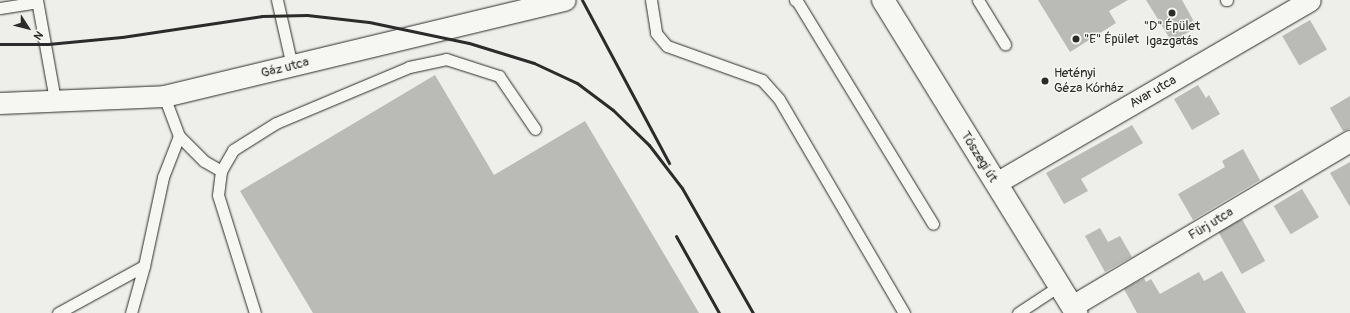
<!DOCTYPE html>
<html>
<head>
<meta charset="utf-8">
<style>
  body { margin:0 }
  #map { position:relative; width:1350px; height:313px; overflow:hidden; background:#eeeeea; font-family:Pangolin,sans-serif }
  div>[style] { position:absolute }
  .building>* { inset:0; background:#babab7; transform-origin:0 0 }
  .roads { filter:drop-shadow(0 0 1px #2b2b2b) drop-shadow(0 0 1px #2b2b2b) }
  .lane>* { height:11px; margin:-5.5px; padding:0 5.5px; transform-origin:5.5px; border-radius:5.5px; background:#f6f6f2 }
  .street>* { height:21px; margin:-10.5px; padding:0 10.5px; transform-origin:10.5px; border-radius:10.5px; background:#f6f6f2 }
  .primary>* { height:22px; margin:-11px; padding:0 11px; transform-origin:11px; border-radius:11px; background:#f6f6f2 }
  .rail>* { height:3px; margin:-1.5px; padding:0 1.5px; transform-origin:1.5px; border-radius:1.5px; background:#2b2b2b }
  .dots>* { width:11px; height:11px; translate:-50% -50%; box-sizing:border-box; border:2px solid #f6f6f2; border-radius:50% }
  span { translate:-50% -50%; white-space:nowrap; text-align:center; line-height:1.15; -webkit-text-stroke:3px #f6f6f2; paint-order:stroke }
  .poi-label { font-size:13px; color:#2b2b2b }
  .left { translate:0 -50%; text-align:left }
  .street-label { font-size:13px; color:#2b2b2b }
  .north { position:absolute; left:8px; top:8px; width:40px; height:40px; -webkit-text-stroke:3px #f6f6f2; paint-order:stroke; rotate:126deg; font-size:11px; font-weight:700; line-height:16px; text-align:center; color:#2b2b2b }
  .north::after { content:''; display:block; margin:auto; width:14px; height:18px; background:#2b2b2b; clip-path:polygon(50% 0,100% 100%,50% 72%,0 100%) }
</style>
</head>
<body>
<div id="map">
  <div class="building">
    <i style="clip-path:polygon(1038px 0,1128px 0,1109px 11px,1116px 23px,1070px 52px)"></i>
    <i style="clip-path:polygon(1146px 0,1182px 0,1197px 27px,1172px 42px)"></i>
    <i style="left:1310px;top:20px;width:34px;height:32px;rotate:60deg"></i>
    <i style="clip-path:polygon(435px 75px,494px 175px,585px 121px,699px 313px,313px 313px,240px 191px)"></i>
    <i style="clip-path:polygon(1198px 85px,1206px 98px,1209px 95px,1220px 114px,1192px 130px,1174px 99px)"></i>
    <i style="clip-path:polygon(1350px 96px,1350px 129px,1343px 131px,1330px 108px)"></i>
    <i style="clip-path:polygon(1132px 125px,1143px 143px,1081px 179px,1088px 191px,1064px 204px,1046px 173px)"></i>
    <i style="clip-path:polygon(1243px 149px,1260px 180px,1193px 220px,1178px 194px,1225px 167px,1222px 161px)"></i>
    <i style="clip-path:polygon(1350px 162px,1350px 207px,1330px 173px)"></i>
    <i style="left:1302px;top:189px;width:33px;height:33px;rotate:59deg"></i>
    <i style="left:1242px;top:219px;width:48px;height:27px;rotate:61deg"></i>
    <i style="clip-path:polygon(1100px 228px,1108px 242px,1120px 236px,1132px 257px,1105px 272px,1085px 236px)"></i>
    <i style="clip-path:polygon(1222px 271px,1246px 313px,1137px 313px,1124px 289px,1144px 278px,1146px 282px,1151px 279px,1160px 294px,1199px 272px,1204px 281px)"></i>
  </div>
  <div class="roads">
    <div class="lane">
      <i style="left:37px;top:0;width:102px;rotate:79.8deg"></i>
      <i style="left:277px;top:0;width:68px;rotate:77.2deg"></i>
      <i style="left:651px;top:0;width:33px;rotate:81deg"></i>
      <i style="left:656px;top:33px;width:17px;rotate:50deg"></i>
      <i style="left:667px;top:46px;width:101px;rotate:19.7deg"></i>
      <i style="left:762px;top:80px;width:25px;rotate:48deg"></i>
      <i style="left:779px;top:99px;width:248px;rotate:59.7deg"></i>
      <i style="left:795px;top:0;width:2px;rotate:27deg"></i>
      <i style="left:797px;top:1px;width:261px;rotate:58.6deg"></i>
      <i style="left:978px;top:0;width:52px;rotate:58.5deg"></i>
      <i style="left:1226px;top:0;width:1px"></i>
      <i style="left:0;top:8px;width:37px;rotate:-9deg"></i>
      <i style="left:179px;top:136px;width:35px;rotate:45deg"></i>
      <i style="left:204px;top:161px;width:20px;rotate:30deg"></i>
      <i style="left:221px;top:171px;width:24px;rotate:97deg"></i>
      <i style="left:218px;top:195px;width:124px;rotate:72.6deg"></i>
      <i style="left:221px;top:171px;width:24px;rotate:-60deg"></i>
      <i style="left:233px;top:150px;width:51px;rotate:-32.1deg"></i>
      <i style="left:276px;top:123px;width:144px;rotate:-22.8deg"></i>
      <i style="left:409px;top:67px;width:38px;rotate:-12deg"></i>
      <i style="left:446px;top:59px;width:56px;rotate:17.8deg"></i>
      <i style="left:499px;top:76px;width:64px;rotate:55.8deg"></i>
      <i style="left:58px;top:313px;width:98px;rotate:-28.7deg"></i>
      <i style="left:131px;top:313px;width:49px;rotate:-74.5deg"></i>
      <i style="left:144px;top:266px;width:91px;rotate:-77.9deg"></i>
      <i style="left:163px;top:177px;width:44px;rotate:-68.7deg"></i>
      <i style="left:179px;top:136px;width:43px;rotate:-110.6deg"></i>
      <i style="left:1018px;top:313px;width:49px;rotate:-33.4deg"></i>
    </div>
    <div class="street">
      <i style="left:0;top:103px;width:164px;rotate:-2.4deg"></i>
      <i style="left:164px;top:96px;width:412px;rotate:-13.5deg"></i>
      <i style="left:996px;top:183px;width:363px;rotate:-30.2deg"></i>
      <i style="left:1072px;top:306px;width:323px;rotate:-30.7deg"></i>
    </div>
    <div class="primary">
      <i style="left:883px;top:0;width:368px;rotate:58.3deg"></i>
    </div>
  </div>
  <div class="rail">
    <i style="left:582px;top:0;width:185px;rotate:61.9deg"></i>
    <i style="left:0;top:44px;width:48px"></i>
    <i style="left:48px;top:44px;width:74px;rotate:-5.4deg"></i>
    <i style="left:122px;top:37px;width:142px;rotate:-8.5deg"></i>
    <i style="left:262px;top:16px;width:45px;rotate:-1.3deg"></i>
    <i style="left:307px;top:15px;width:62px;rotate:6.4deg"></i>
    <i style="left:369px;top:22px;width:102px;rotate:11.9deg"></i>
    <i style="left:469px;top:43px;width:68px;rotate:17.1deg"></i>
    <i style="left:534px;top:63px;width:47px;rotate:24.9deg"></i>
    <i style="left:577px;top:83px;width:45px;rotate:36.9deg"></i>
    <i style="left:613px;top:110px;width:50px;rotate:44.2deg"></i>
    <i style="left:649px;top:145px;width:54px;rotate:52.5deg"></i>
    <i style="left:682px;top:188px;width:144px;rotate:60.4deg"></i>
    <i style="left:676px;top:236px;width:88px;rotate:60.8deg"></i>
  </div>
  <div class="dots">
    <i style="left:1172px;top:13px;background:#2b2b2b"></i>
    <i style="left:1076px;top:39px;background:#2b2b2b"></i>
    <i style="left:1045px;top:81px;background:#2b2b2b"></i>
  </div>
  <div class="poi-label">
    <span style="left:1172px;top:34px">"D" Épület<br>Igazgatás</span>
    <span class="left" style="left:1084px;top:39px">"E" Épület</span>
    <span class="left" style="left:1054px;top:81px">Hetényi<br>Géza Kórház</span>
  </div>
  <div class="street-label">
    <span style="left:285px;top:68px;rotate:-14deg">Gáz utca</span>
    <span style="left:1153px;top:92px;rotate:-30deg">Avar utca</span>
    <span style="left:979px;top:157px;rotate:58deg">Tószegi út</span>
    <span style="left:1211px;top:224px;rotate:-31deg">Fürj utca</span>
  </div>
  <div class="north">N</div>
</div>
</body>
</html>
